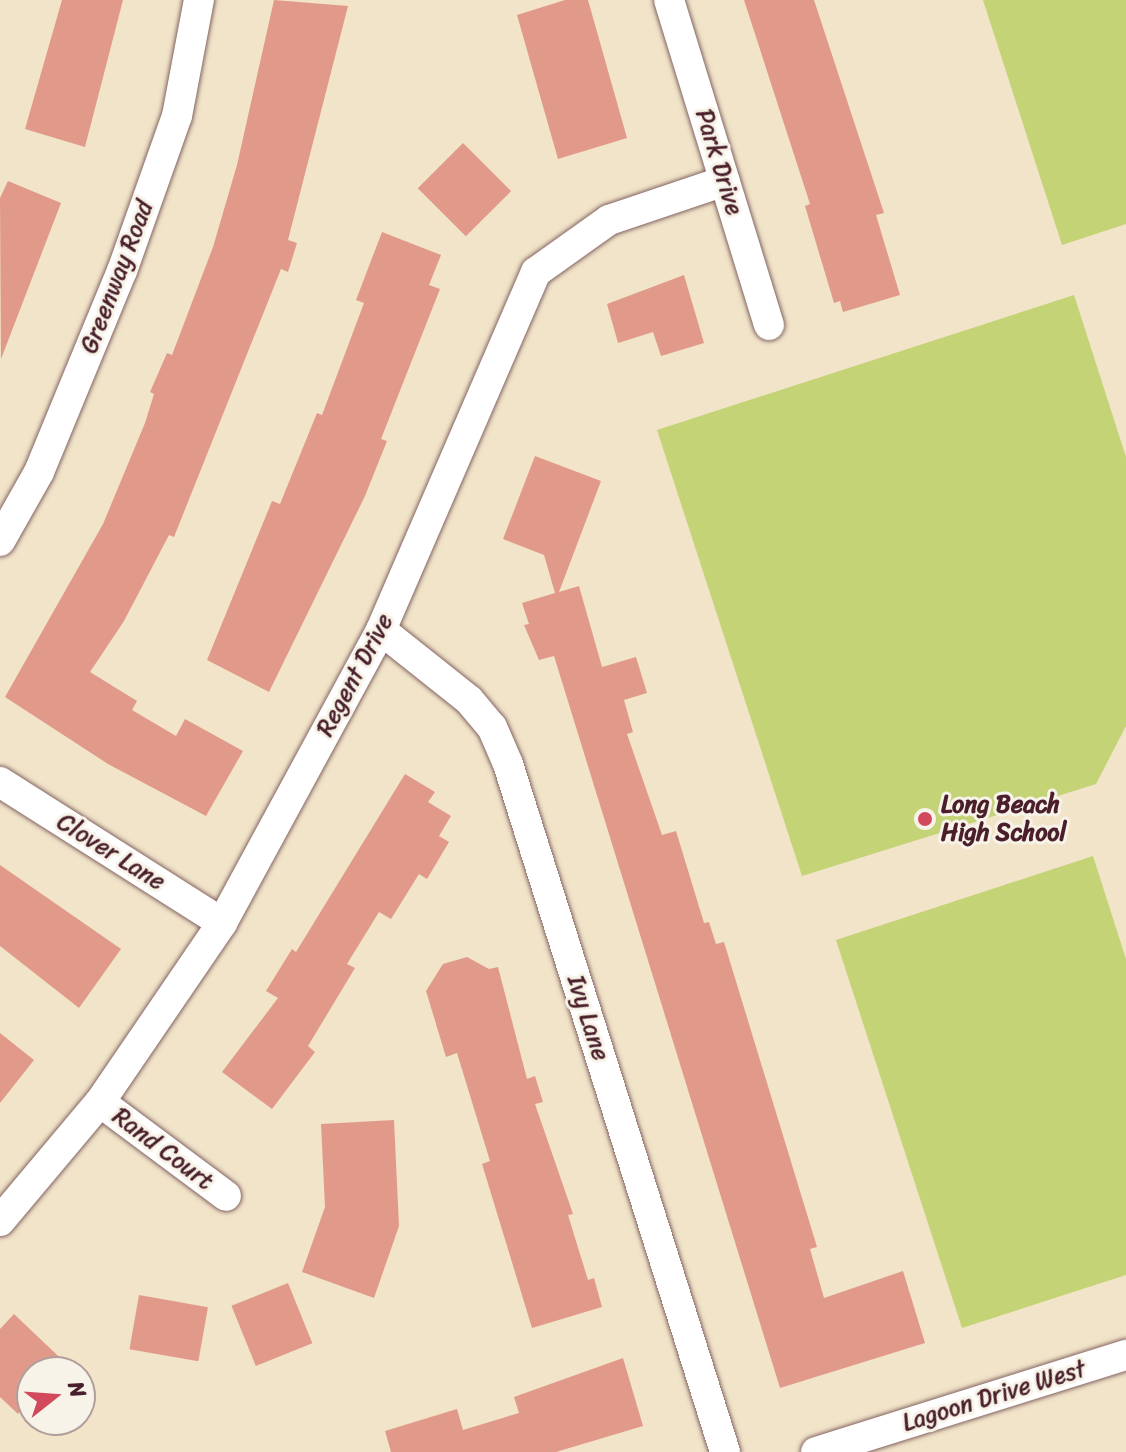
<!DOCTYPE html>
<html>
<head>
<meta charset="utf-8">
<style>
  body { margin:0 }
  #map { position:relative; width:1126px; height:1452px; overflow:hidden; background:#f1e4c9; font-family:Sriracha,sans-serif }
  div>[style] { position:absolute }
  .green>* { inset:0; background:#c4d376 }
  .building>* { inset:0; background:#e19a8a; transform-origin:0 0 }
  .roads { filter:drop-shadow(0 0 2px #846462) drop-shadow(0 0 2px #846462) }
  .minor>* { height:30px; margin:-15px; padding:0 15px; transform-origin:15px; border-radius:15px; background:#fff }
  .dots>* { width:22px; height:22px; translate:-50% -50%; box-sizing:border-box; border:4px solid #f7f3e8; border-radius:50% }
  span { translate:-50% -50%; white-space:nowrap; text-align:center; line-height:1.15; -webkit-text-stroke:6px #f7f3e8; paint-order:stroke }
  .street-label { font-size:24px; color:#4a1f2b }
  .poi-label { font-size:24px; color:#4a1f2b; font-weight:700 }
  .left { translate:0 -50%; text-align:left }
  .north { position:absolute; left:16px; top:1356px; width:80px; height:80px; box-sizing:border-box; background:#f7f3e8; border:2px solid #b29e9c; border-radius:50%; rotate:73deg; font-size:22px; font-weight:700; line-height:32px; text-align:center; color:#4a1f2b }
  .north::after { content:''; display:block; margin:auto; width:28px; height:36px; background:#d1495b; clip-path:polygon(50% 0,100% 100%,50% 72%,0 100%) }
</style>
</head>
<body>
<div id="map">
  <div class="green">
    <i style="clip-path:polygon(983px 0,1126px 0,1126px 224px,1062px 245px)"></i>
    <i style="clip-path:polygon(1074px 295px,1126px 457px,1126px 726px,1096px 784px,802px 876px,657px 430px)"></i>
    <i style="clip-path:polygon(1093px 856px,1126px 959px,1126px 1275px,962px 1328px,836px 940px)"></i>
  </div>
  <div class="building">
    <i style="clip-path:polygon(62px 0,123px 0,85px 147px,25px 129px)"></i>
    <i style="clip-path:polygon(274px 0,348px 6px,288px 240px,297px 243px,288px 272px,281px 269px,174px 537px,169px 535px,124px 621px,90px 672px,137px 701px,132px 710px,176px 736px,185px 719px,243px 751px,206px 816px,108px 764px,5px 697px,103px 524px,145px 423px,154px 394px,150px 392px,167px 353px,172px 355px,213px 247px,237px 165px)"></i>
    <i style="clip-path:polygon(565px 0,588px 0,627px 138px,558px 159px,517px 15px)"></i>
    <i style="clip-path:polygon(744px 0,814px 0,884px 213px,876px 215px,900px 295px,843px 312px,840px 301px,834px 303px,805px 206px,810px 204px)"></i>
    <i style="left:463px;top:143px;width:68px;height:64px;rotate:45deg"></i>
    <i style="clip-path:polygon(8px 181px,61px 203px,1px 359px,0 198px)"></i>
    <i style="clip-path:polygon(382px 232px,441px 255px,429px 285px,440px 289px,381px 439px,387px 441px,365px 496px,269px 692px,207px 660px,272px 501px,280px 504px,317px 413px,322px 415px,364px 303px,356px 300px)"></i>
    <i style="clip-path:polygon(684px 275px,704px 343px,661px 356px,653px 332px,618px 343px,607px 304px)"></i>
    <i style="clip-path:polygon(535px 456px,601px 481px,559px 592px,579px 586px,602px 667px,636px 657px,647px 693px,624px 700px,633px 732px,627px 734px,662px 835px,676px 831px,704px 923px,709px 922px,716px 944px,724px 942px,817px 1247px,810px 1249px,824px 1298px,903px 1271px,925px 1343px,780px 1388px,554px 656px,539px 660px,524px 625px,529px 624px,522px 603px,555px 593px,544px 555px,503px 539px)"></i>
    <i style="clip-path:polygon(405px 774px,435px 792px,428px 802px,451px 816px,439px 836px,449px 842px,427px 879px,419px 874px,391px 919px,379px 912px,347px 964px,355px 968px,308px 1046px,315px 1052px,272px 1109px,222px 1072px,278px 998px,266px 991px,292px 949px,296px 952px)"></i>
    <i style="clip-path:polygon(0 865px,121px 949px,79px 1008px,0 946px)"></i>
    <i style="clip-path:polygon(467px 957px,489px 969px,498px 967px,527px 1079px,535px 1076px,543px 1102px,535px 1104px,573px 1214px,568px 1215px,588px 1280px,594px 1278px,602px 1307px,532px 1328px,482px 1164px,490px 1161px,457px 1053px,446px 1057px,426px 991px,443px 964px)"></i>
    <i style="clip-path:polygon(0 1033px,34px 1060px,0 1103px)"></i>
    <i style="clip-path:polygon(394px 1120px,399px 1226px,374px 1298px,302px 1272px,325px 1207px,321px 1124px)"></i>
    <i style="left:288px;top:1283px;width:65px;height:61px;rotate:68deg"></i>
    <i style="left:139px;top:1295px;width:70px;height:55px;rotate:10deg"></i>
    <i style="clip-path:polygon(14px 1314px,75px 1372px,32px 1372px,32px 1398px,18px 1414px,0 1397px,0 1329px)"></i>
    <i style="clip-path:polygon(623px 1358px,643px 1426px,556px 1452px,391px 1452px,385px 1431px,457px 1409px,463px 1430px,519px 1413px,514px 1397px)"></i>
  </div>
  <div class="roads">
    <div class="minor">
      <i style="left:669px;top:0;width:340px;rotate:72.9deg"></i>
      <i style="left:0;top:541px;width:79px;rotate:-60.5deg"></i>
      <i style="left:39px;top:472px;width:217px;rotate:-67.6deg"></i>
      <i style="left:122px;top:271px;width:164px;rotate:-70.5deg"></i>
      <i style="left:177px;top:116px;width:118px;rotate:-79.3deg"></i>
      <i style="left:381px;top:630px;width:112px;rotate:38.5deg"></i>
      <i style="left:469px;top:700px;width:35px;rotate:50deg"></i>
      <i style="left:492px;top:727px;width:40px;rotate:66.6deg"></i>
      <i style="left:508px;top:764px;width:721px;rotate:72.49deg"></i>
      <i style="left:0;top:782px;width:263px;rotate:32.4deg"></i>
      <i style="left:100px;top:1102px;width:157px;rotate:36.7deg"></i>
      <i style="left:0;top:1221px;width:155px;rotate:-50deg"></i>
      <i style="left:100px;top:1102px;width:217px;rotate:-55.7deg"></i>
      <i style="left:222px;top:923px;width:333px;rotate:-61.5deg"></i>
      <i style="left:381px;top:630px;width:390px;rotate:-66.6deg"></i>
      <i style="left:536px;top:272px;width:90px;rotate:-35.5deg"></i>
      <i style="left:609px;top:220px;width:122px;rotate:-18.6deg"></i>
      <i style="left:816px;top:1452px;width:325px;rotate:-17.4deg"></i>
    </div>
  </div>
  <div class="dots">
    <i style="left:925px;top:819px;background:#d1495b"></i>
  </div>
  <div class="street-label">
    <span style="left:719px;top:162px;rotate:73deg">Park Drive</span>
    <span style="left:117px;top:277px;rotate:-69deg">Greenway Road</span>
    <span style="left:355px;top:675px;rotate:-62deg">Regent Drive</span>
    <span style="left:111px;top:852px;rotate:32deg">Clover Lane</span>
    <span style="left:588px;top:1018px;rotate:72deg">Ivy Lane</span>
    <span style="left:163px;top:1149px;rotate:37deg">Rand Court</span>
    <span style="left:994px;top:1396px;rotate:-17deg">Lagoon Drive West</span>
  </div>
  <div class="poi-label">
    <span class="left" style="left:941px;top:819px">Long Beach<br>High School</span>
  </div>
  <div class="north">N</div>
</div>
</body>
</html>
